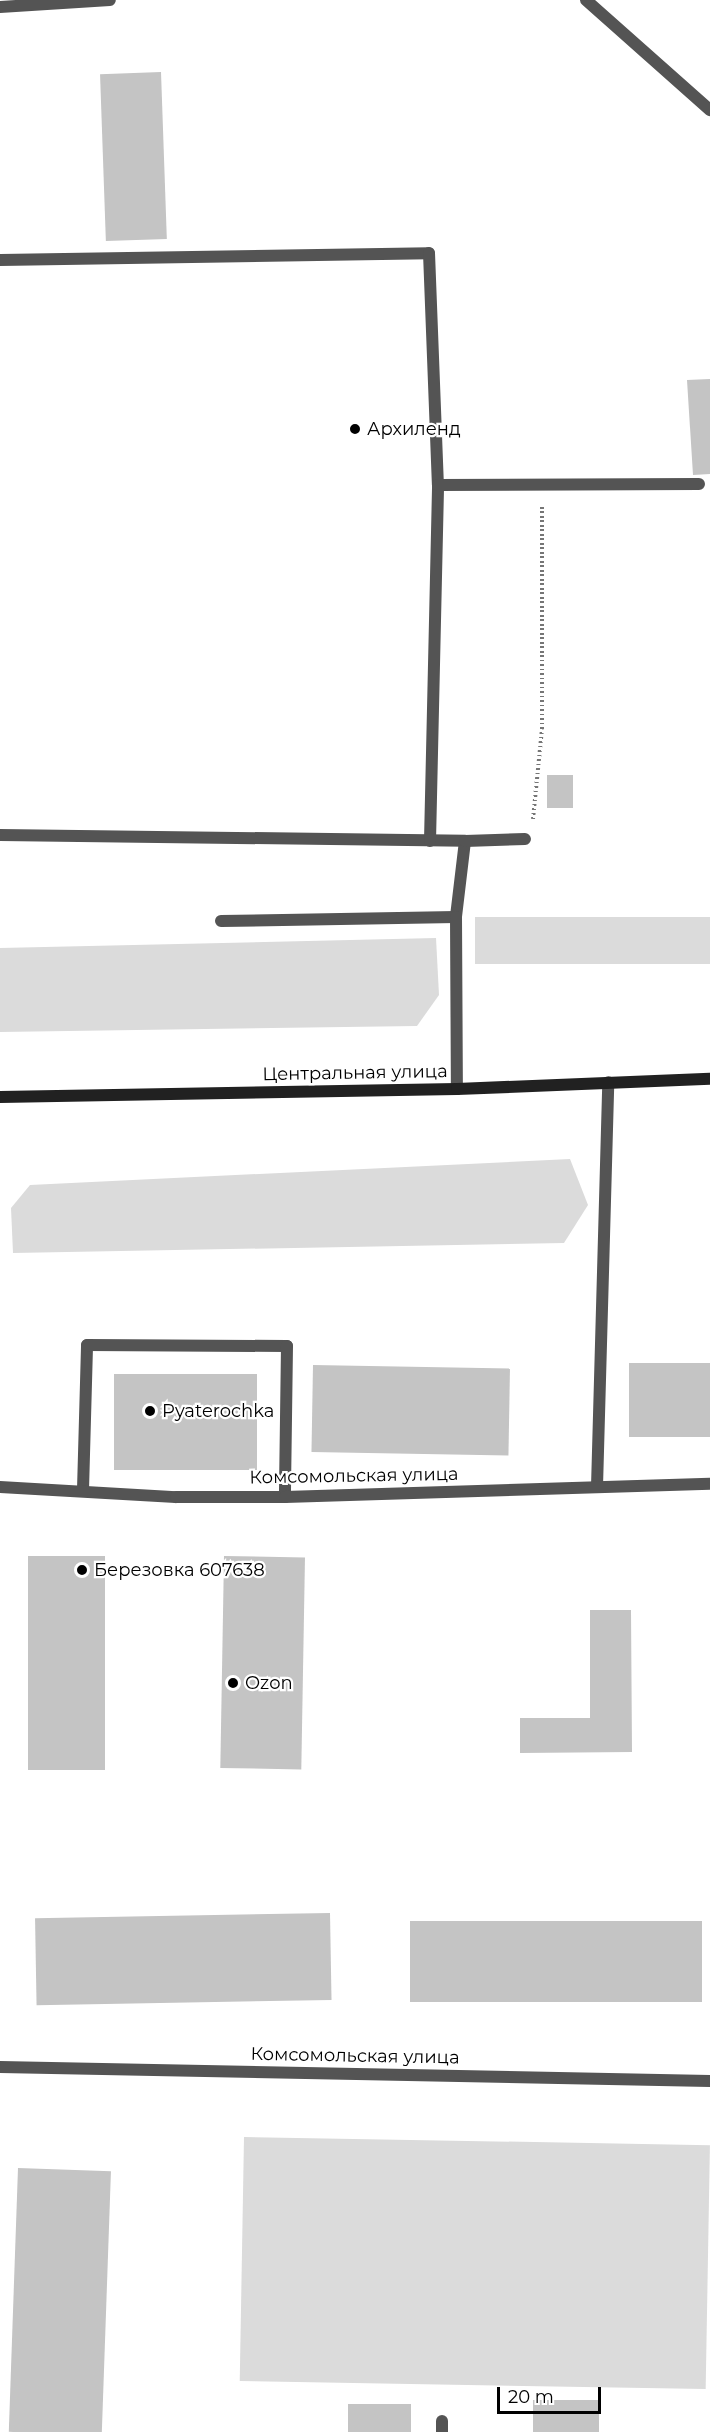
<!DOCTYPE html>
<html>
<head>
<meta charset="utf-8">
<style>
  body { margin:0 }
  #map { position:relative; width:710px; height:2432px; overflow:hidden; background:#fff; font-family:Montserrat,sans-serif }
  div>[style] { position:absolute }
  .green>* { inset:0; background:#dbdbdb; transform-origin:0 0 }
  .building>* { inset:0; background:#c4c4c4; transform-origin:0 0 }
  .path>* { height:4px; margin-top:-2px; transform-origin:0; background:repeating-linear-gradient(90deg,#767676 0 1.5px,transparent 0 4.5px) }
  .lane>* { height:12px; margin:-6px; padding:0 6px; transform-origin:6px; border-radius:6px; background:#545454 }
  .street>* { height:12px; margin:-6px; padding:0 6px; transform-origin:6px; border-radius:6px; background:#545454 }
  .secondary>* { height:12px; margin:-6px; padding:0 6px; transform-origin:6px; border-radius:6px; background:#212121 }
  .dots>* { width:16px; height:16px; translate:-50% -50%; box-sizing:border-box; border:3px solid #fff; border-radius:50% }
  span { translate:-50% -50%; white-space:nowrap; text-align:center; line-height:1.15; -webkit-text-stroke:4.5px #fff; paint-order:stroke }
  .poi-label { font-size:18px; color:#000 }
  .left { translate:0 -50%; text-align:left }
  .street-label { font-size:18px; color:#000 }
  .scale { position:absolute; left:497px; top:2387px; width:104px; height:27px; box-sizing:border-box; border:3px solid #000; border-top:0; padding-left:8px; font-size:18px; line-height:21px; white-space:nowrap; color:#000; -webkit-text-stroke:4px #fff; paint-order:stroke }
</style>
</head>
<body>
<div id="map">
  <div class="green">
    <i style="left:710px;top:917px;width:47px;height:235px;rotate:90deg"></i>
    <i style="clip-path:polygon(436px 938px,439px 995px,417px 1026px,0 1032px,0 948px)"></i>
    <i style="clip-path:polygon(570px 1159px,588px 1205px,564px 1243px,13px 1253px,11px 1208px,30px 1185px)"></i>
    <i style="left:244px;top:2137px;width:466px;height:244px;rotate:1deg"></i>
  </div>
  <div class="building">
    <i style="left:161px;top:72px;width:167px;height:61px;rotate:88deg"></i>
    <i style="clip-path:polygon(710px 379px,710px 474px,693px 475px,687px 380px)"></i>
    <i style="left:547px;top:775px;width:26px;height:33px"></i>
    <i style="left:629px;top:1363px;width:81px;height:74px"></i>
    <i style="left:313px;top:1365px;width:197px;height:87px;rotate:1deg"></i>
    <i style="left:114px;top:1374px;width:143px;height:96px"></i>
    <i style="left:105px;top:1556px;width:214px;height:77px;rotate:90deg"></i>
    <i style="left:224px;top:1556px;width:81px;height:212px;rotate:1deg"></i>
    <i style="clip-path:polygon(590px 1610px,631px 1610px,632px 1752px,520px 1753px,520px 1718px,590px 1718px)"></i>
    <i style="left:330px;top:1913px;width:87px;height:295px;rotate:89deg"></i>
    <i style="left:410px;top:1921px;width:292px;height:81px"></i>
    <i style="left:18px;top:2168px;width:93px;height:264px;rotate:2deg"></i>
    <i style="left:533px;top:2400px;width:66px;height:32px"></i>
    <i style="left:411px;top:2404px;width:28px;height:63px;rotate:90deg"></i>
  </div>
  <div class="path">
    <i style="left:533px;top:819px;width:90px;rotate:-84.3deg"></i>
    <i style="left:542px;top:729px;width:223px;rotate:-90deg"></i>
  </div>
  <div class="lane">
    <i style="left:0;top:260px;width:429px;rotate:-0.9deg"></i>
    <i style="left:429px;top:253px;width:232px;rotate:87.8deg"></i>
    <i style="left:0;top:835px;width:465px;rotate:0.7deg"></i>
    <i style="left:465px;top:841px;width:77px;rotate:96.8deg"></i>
    <i style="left:430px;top:841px;width:356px;rotate:-88.7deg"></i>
    <i style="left:438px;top:485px;width:261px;rotate:-0.2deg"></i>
    <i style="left:465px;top:841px;width:60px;rotate:-1.9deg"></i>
    <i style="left:221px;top:921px;width:235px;rotate:-1deg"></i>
    <i style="left:456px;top:917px;width:172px;rotate:89.7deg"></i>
    <i style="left:597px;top:1487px;width:405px;rotate:-88.4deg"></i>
    <i style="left:83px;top:1490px;width:145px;rotate:-88.4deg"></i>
    <i style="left:87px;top:1345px;width:200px;rotate:0.3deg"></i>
    <i style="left:287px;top:1346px;width:151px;rotate:90.8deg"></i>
    <i style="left:442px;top:2421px;width:11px;rotate:90deg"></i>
  </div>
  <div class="street">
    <i style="left:586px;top:0;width:166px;rotate:41.6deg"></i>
    <i style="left:0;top:7px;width:110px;rotate:-3.6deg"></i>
    <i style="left:0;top:1487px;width:176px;rotate:3.3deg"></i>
    <i style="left:176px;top:1497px;width:109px"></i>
    <i style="left:285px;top:1497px;width:425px;rotate:-1.8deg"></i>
    <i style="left:0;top:2067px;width:710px;rotate:1.13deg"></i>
  </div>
  <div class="secondary">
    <i style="left:0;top:1097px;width:457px;rotate:-1deg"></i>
    <i style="left:457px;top:1089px;width:253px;rotate:-2.3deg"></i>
  </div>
  <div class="dots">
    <i style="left:355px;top:429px;background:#000"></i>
    <i style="left:150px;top:1411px;background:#000"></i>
    <i style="left:82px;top:1570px;background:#000"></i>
    <i style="left:233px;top:1683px;background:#000"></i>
  </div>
  <div class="poi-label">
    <span class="left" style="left:367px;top:429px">Архиленд</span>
    <span class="left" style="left:162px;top:1411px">Pyaterochka</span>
    <span class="left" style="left:94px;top:1570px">Березовка 607638</span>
    <span class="left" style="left:245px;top:1683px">Ozon</span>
  </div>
  <div class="street-label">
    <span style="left:355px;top:1073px;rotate:-1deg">Центральная улица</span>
    <span style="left:354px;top:1476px;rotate:-1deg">Комсомольская улица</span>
    <span style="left:355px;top:2056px;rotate:1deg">Комсомольская улица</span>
  </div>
  <div class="scale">20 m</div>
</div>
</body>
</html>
